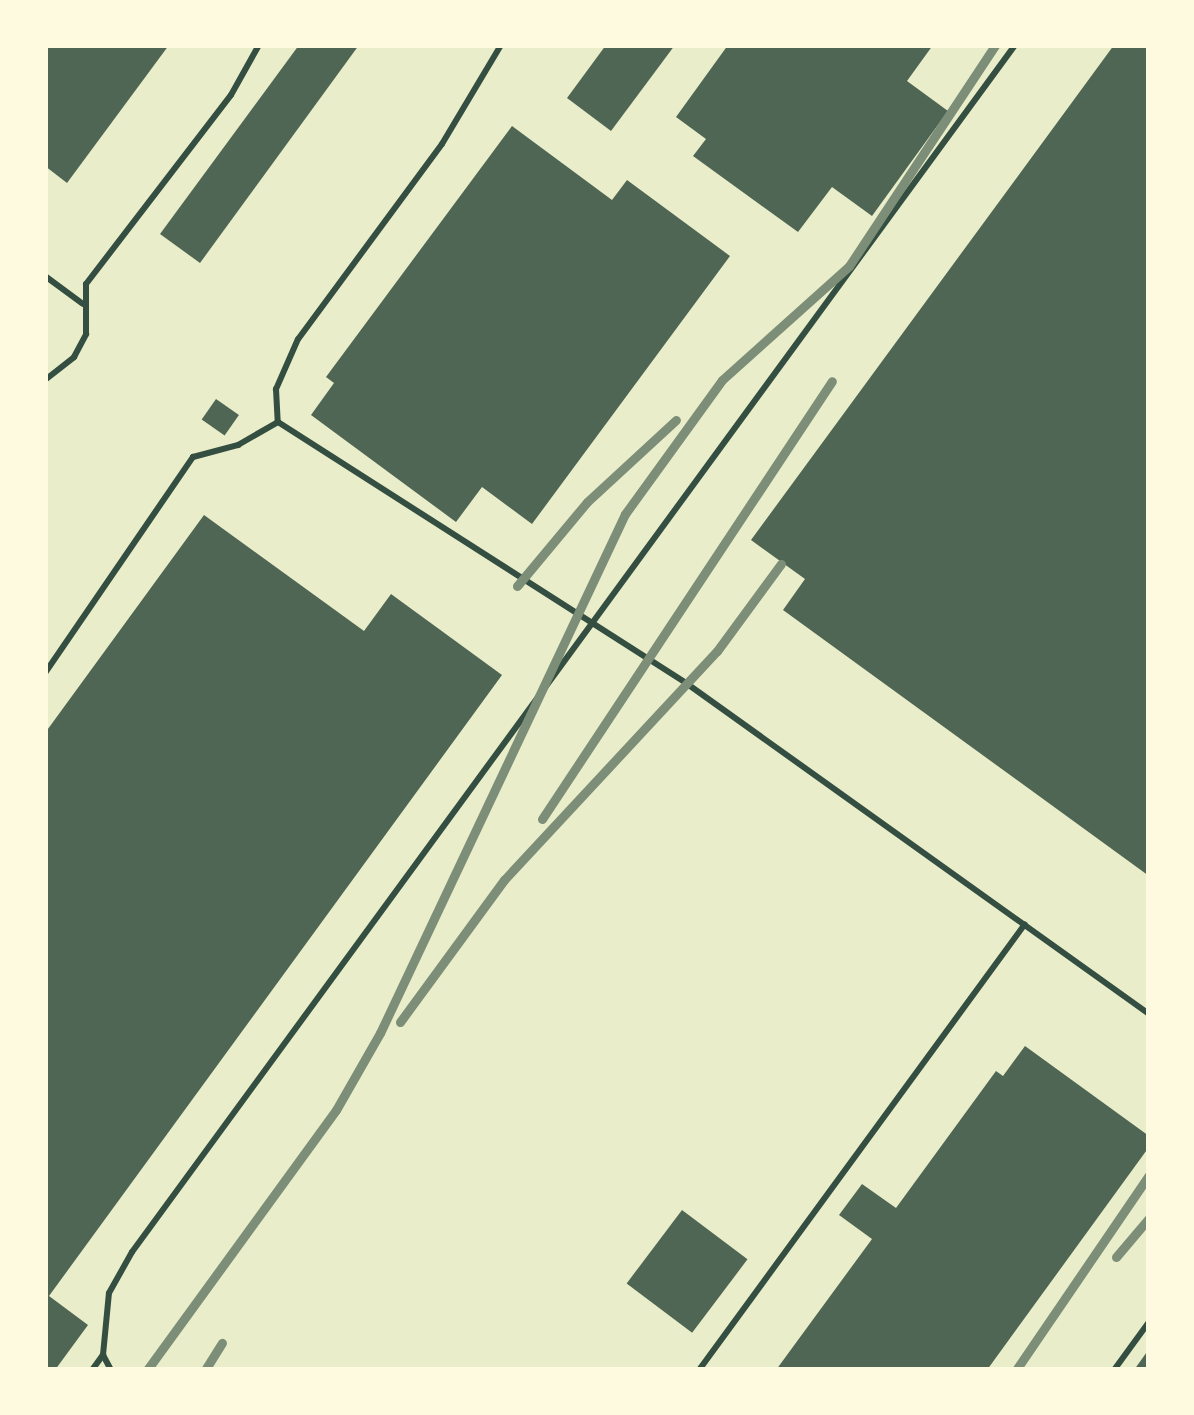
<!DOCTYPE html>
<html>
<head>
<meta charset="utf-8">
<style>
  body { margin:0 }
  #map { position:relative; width:1194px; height:1415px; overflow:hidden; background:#e9edc9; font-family:Overpass,sans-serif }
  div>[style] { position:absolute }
  .building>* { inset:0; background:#4f6655; transform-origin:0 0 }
  .service>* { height:6px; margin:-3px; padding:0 3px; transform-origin:3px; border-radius:3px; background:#344e41 }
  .rail>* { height:9px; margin:-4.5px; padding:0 4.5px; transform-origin:4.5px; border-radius:4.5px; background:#7c8e77 }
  span { translate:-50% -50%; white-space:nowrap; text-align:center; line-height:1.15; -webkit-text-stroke:10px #fefae0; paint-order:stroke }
  .frame { position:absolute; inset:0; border:48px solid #fefae0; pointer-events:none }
</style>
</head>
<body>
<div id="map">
  <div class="building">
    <i style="clip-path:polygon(45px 45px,169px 45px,67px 183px,45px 166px)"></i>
    <i style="clip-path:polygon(299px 45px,359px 45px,200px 263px,160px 234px)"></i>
    <i style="clip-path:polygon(606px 45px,675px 45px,611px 131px,567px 98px)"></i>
    <i style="clip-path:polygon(728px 45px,933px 45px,907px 81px,948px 111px,872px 216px,832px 187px,798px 232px,693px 156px,706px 139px,676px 117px)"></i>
    <i style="clip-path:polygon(1114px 45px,1149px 45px,1149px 876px,783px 610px,805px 579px,751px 540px)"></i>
    <i style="clip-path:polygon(512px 126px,612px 200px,627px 180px,730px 256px,532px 524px,482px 487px,456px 522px,311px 415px,334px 383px,326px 377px)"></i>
    <i style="left:216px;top:399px;width:28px;height:25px;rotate:35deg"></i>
    <i style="clip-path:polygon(204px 515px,364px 631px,391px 594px,502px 675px,49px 1296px,88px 1325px,55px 1370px,45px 1370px,45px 733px)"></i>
    <i style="clip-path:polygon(1025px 1046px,1149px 1136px,1149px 1147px,987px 1370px,776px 1370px,872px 1239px,839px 1215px,862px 1184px,896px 1208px,996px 1071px,1003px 1076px)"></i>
    <i style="left:682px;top:1210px;width:82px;height:92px;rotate:37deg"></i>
    <i style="clip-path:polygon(1149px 1349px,1149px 1370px,1134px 1370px)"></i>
  </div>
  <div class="service">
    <i style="left:501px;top:45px;width:115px;rotate:120.8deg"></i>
    <i style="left:442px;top:144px;width:242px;rotate:126.4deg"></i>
    <i style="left:298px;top:339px;width:55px;rotate:113.7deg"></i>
    <i style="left:276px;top:389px;width:33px;rotate:87deg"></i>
    <i style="left:278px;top:422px;width:484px;rotate:32.6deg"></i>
    <i style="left:686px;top:683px;width:569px;rotate:35.56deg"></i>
    <i style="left:45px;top:276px;width:47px;rotate:36.4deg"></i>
    <i style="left:45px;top:380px;width:37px;rotate:-38deg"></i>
    <i style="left:74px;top:357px;width:26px;rotate:-62deg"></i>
    <i style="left:86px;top:334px;width:50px;rotate:-90deg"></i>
    <i style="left:86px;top:284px;width:238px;rotate:-52.5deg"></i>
    <i style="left:231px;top:95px;width:57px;rotate:-60.8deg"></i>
    <i style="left:45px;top:673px;width:262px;rotate:-55.6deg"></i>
    <i style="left:193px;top:457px;width:47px;rotate:-14.9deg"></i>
    <i style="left:238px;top:445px;width:46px;rotate:-29.9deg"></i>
    <i style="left:92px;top:1370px;width:19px;rotate:-54deg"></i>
    <i style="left:111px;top:1370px;width:17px;rotate:-118deg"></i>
    <i style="left:103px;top:1355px;width:62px;rotate:-84.5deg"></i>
    <i style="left:109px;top:1293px;width:47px;rotate:-60.7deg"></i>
    <i style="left:132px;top:1252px;width:1496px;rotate:-53.81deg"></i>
    <i style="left:699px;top:1370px;width:552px;rotate:-53.84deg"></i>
    <i style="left:1114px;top:1370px;width:59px;rotate:-53.9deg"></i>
  </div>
  <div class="rail">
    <i style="left:517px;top:586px;width:109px;rotate:-50.2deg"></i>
    <i style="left:587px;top:502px;width:121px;rotate:-42.7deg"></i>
    <i style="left:542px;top:819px;width:525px;rotate:-56.49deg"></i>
    <i style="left:400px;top:1022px;width:176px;rotate:-53.8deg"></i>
    <i style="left:504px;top:880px;width:313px;rotate:-47.1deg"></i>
    <i style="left:717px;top:651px;width:108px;rotate:-53.7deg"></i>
    <i style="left:1116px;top:1257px;width:51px;rotate:-49.8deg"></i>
    <i style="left:147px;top:1370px;width:321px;rotate:-54deg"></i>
    <i style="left:336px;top:1110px;width:89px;rotate:-60.3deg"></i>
    <i style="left:380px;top:1033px;width:574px;rotate:-64.73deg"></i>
    <i style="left:625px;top:514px;width:165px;rotate:-54.1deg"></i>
    <i style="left:722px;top:380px;width:171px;rotate:-41.9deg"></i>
    <i style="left:849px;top:266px;width:265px;rotate:-56.5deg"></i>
    <i style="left:205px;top:1370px;width:32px;rotate:-58deg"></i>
    <i style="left:1016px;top:1370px;width:236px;rotate:-55.7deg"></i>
  </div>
  <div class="frame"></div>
</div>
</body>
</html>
